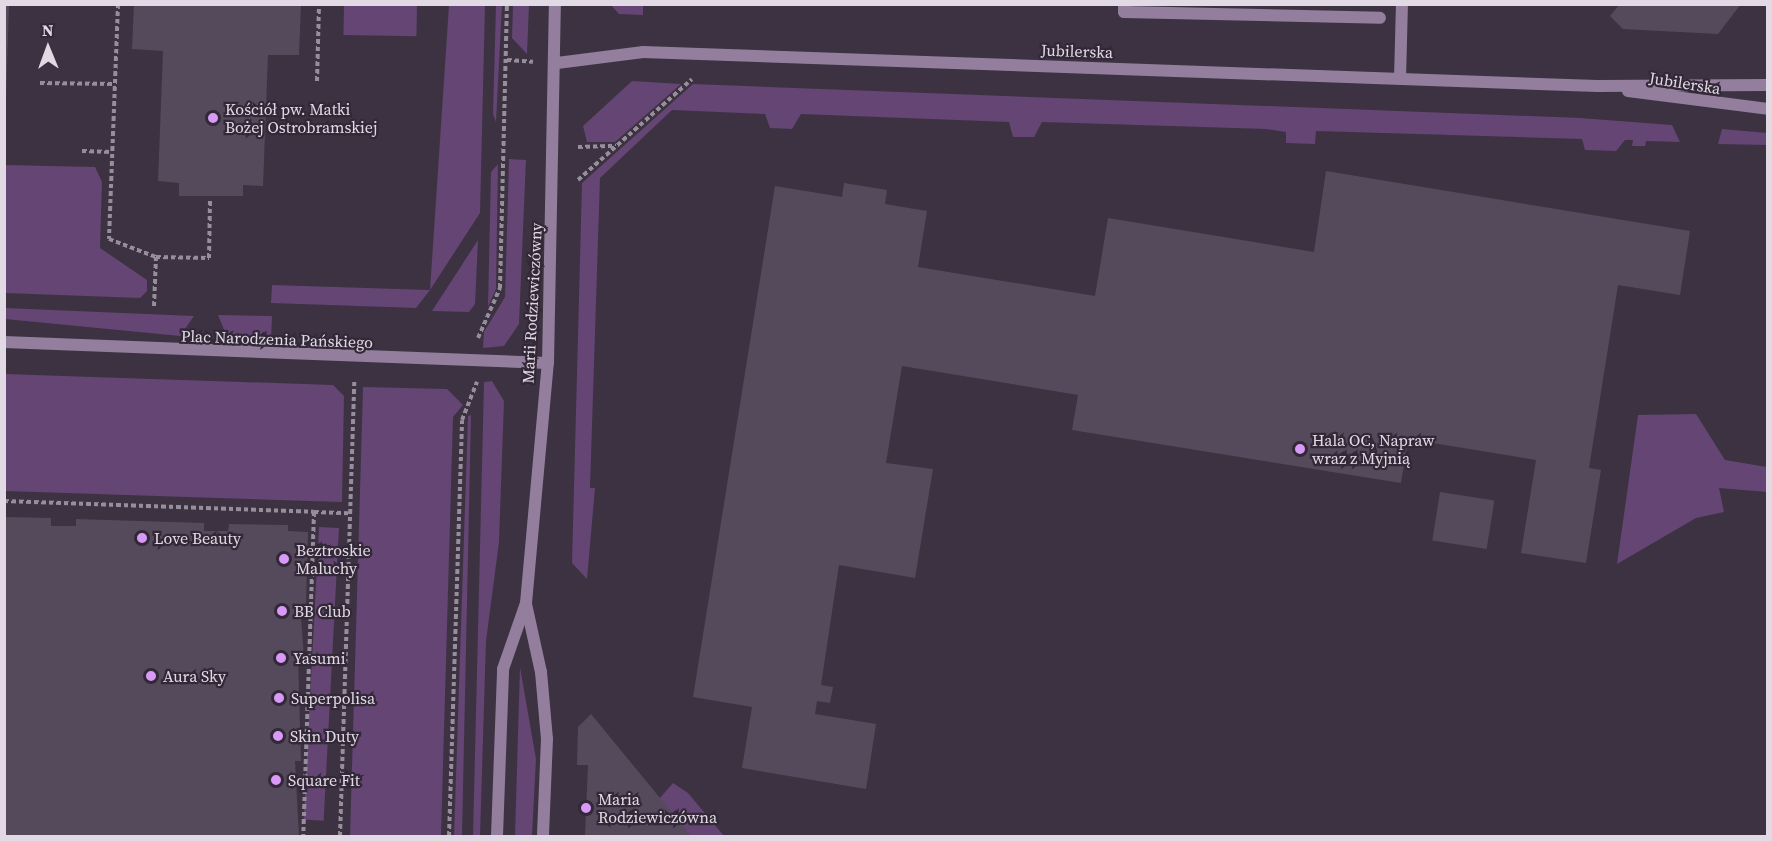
<!DOCTYPE html>
<html>
<head>
<meta charset="utf-8">
<style>
  body { margin:0 }
  #map { position:relative; width:1772px; height:841px; overflow:hidden; background:#3c3242; font-family:"Source Serif 4",serif }
  div>[style] { position:absolute }
  .green>* { inset:0; background:#644573; transform-origin:0 0 }
  .building>* { inset:0; background:#554a5b; transform-origin:0 0 }
  .path>* { height:4px; margin-top:-2px; transform-origin:0; background:repeating-linear-gradient(90deg,#968e9a 0 4.5px,transparent 0 7.5px) }
  .service>* { height:12px; margin:-6px; padding:0 6px; transform-origin:6px; border-radius:6px; background:#937e9e }
  .minor>* { height:12px; margin:-6px; padding:0 6px; transform-origin:6px; border-radius:6px; background:#937e9e }
  .tertiary>* { height:12px; margin:-6px; padding:0 6px; transform-origin:6px; border-radius:6px; background:#937e9e }
  .dots>* { width:16px; height:16px; translate:-50% -50%; box-sizing:border-box; border:3px solid #322837; border-radius:50% }
  span { translate:-50% -50%; white-space:nowrap; text-align:center; line-height:1.15; -webkit-text-stroke:4.5px #322837; paint-order:stroke }
  .street-label { font-size:16px; color:#e1dae4 }
  .poi-label { font-size:16px; color:#e1dae4 }
  .left { translate:0 -50%; text-align:left }
  .frame { position:absolute; inset:0; border:6px solid #e1dae4; pointer-events:none }
  .north { position:absolute; left:18px; top:18px; width:60px; height:60px; -webkit-text-stroke:4px #322837; paint-order:stroke; rotate:359deg; font-size:16px; font-weight:700; line-height:24px; text-align:center; color:#e1dae4 }
  .north::after { content:''; display:block; margin:auto; width:21px; height:27px; background:#e1dae4; clip-path:polygon(50% 0,100% 100%,50% 72%,0 100%) }
</style>
</head>
<body>
<div id="map">
  <div class="green">
    <i style="left:344px;top:4px;width:73px;height:31px;rotate:1deg"></i>
    <i style="clip-path:polygon(449px 5px,485px 5px,480px 213px,430px 290px,416px 308px,271px 303px,272px 285px,430px 290px)"></i>
    <i style="clip-path:polygon(496px 5px,502px 5px,496px 122px,493px 114px)"></i>
    <i style="clip-path:polygon(513px 5px,529px 5px,527px 54px,512px 38px)"></i>
    <i style="clip-path:polygon(611px 5px,643px 5px,643px 15px,619px 14px)"></i>
    <i style="clip-path:polygon(632px 81px,681px 84px,615px 142px,587px 142px,583px 126px)"></i>
    <i style="clip-path:polygon(693px 84px,1580px 118px,1672px 125px,1680px 142px,1646px 141px,1645px 146px,1632px 146px,1633px 140px,1625px 140px,1616px 151px,1585px 150px,1582px 139px,1316px 131px,1315px 144px,1286px 143px,1286px 132px,1266px 129px,1042px 122px,1034px 137px,1013px 137px,1009px 122px,801px 114px,792px 129px,770px 128px,765px 114px,672px 110px,600px 178px,590px 488px,595px 488px,587px 579px,572px 563px,582px 183px)"></i>
    <i style="clip-path:polygon(1722px 129px,1767px 133px,1767px 145px,1718px 144px)"></i>
    <i style="clip-path:polygon(509px 159px,526px 160px,519px 324px,504px 346px,483px 348px,484px 332px,505px 297px)"></i>
    <i style="clip-path:polygon(498px 164px,496px 289px,488px 307px,491px 172px)"></i>
    <i style="clip-path:polygon(5px 165px,95px 167px,102px 182px,100px 248px,147px 280px,147px 291px,140px 298px,5px 293px)"></i>
    <i style="clip-path:polygon(478px 240px,475px 304px,469px 312px,432px 311px)"></i>
    <i style="clip-path:polygon(5px 308px,194px 316px,180px 336px,5px 319px)"></i>
    <i style="clip-path:polygon(218px 315px,272px 316px,271px 341px,236px 339px,225px 332px)"></i>
    <i style="clip-path:polygon(5px 374px,333px 385px,344px 396px,342px 502px,5px 491px)"></i>
    <i style="clip-path:polygon(492px 381px,504px 401px,499px 542px,486px 641px,480px 836px,473px 836px,484px 382px)"></i>
    <i style="clip-path:polygon(363px 387px,447px 389px,463px 405px,453px 417px,441px 836px,350px 836px)"></i>
    <i style="clip-path:polygon(1696px 414px,1725px 460px,1767px 467px,1767px 492px,1719px 488px,1724px 512px,1696px 518px,1617px 564px,1638px 415px)"></i>
    <i style="clip-path:polygon(471px 415px,462px 836px,454px 836px,468px 416px)"></i>
    <i style="left:319px;top:527px;width:20px;height:293px;rotate:3deg"></i>
    <i style="clip-path:polygon(520px 667px,536px 759px,532px 836px,515px 836px)"></i>
    <i style="clip-path:polygon(673px 783px,688px 793px,724px 836px,690px 836px,659px 799px)"></i>
  </div>
  <div class="building">
    <i style="clip-path:polygon(4px 4px,9px 4px,6px 100px,4px 100px)"></i>
    <i style="clip-path:polygon(134px 4px,301px 4px,299px 55px,268px 55px,263px 186px,243px 185px,243px 196px,179px 196px,179px 183px,158px 181px,163px 51px,132px 49px)"></i>
    <i style="clip-path:polygon(1620px 4px,1741px 4px,1718px 34px,1623px 29px,1610px 16px)"></i>
    <i style="clip-path:polygon(1326px 171px,1690px 231px,1680px 295px,1618px 285px,1589px 468px,1601px 470px,1586px 563px,1521px 553px,1536px 460px,1408px 439px,1401px 483px,1072px 430px,1078px 395px,902px 366px,886px 463px,933px 469px,915px 578px,839px 565px,821px 685px,833px 687px,830px 703px,817px 701px,815px 714px,876px 724px,866px 789px,742px 768px,752px 707px,693px 697px,775px 186px,842px 197px,844px 183px,887px 190px,885px 204px,927px 211px,918px 267px,1095px 296px,1108px 218px,1314px 252px)"></i>
    <i style="left:1440px;top:492px;width:55px;height:49px;rotate:9deg"></i>
    <i style="clip-path:polygon(4px 517px,51px 518px,51px 526px,76px 526px,76px 519px,204px 523px,204px 531px,228px 531px,229px 524px,288px 525px,288px 531px,308px 532px,306px 604px,300px 604px,304px 657px,298px 657px,301px 761px,295px 761px,299px 836px,4px 836px)"></i>
    <i style="clip-path:polygon(591px 714px,674px 815px,691px 836px,585px 835px,588px 765px,577px 765px,578px 727px)"></i>
  </div>
  <div class="path">
    <i style="left:118px;top:4px;width:235px;rotate:92.2deg"></i>
    <i style="left:109px;top:239px;width:50px;rotate:21deg"></i>
    <i style="left:156px;top:257px;width:53px;rotate:1.1deg"></i>
    <i style="left:209px;top:258px;width:58px;rotate:-89deg"></i>
    <i style="left:507px;top:60px;width:26px;rotate:4deg"></i>
    <i style="left:317px;top:81px;width:77px;rotate:-88.5deg"></i>
    <i style="left:40px;top:83px;width:75px;rotate:0.8deg"></i>
    <i style="left:578px;top:147px;width:38px;rotate:-2deg"></i>
    <i style="left:82px;top:151px;width:30px;rotate:2deg"></i>
    <i style="left:578px;top:180px;width:152px;rotate:-41.5deg"></i>
    <i style="left:154px;top:306px;width:49px;rotate:-87.7deg"></i>
    <i style="left:478px;top:338px;width:55px;rotate:-66.3deg"></i>
    <i style="left:500px;top:288px;width:284px;rotate:-88.6deg"></i>
    <i style="left:4px;top:501px;width:310px;rotate:2deg"></i>
    <i style="left:314px;top:512px;width:324px;rotate:91.9deg"></i>
    <i style="left:314px;top:512px;width:34px;rotate:2deg"></i>
    <i style="left:340px;top:836px;width:455px;rotate:-88.2deg"></i>
    <i style="left:449px;top:836px;width:416px;rotate:-88.2deg"></i>
    <i style="left:462px;top:420px;width:41px;rotate:-68.5deg"></i>
  </div>
  <div class="service">
    <i style="left:1124px;top:4px;width:8px;rotate:90deg"></i>
    <i style="left:1124px;top:12px;width:256px;rotate:1.3deg"></i>
    <i style="left:1400px;top:79px;width:75px;rotate:-88.5deg"></i>
  </div>
  <div class="minor">
    <i style="left:4px;top:342px;width:544px;rotate:2.21deg"></i>
  </div>
  <div class="tertiary">
    <i style="left:557px;top:63px;width:87px;rotate:-7.3deg"></i>
    <i style="left:643px;top:52px;width:955px;rotate:2.04deg"></i>
    <i style="left:1597px;top:86px;width:171px;rotate:-0.3deg"></i>
    <i style="left:1628px;top:91px;width:141px;rotate:7.3deg"></i>
    <i style="left:526px;top:604px;width:70px;rotate:77.6deg"></i>
    <i style="left:541px;top:672px;width:67px;rotate:84.9deg"></i>
    <i style="left:547px;top:739px;width:97px;rotate:92.4deg"></i>
    <i style="left:497px;top:836px;width:167px;rotate:-87.9deg"></i>
    <i style="left:503px;top:669px;width:70px;rotate:-70.8deg"></i>
    <i style="left:526px;top:603px;width:241px;rotate:-84.8deg"></i>
    <i style="left:548px;top:363px;width:359px;rotate:-88.9deg"></i>
  </div>
  <div class="dots">
    <i style="left:213px;top:118px;background:#d99af7"></i>
    <i style="left:1300px;top:449px;background:#d99af7"></i>
    <i style="left:142px;top:538px;background:#d99af7"></i>
    <i style="left:284px;top:559px;background:#d99af7"></i>
    <i style="left:282px;top:611px;background:#d99af7"></i>
    <i style="left:281px;top:658px;background:#d99af7"></i>
    <i style="left:151px;top:676px;background:#d99af7"></i>
    <i style="left:279px;top:698px;background:#d99af7"></i>
    <i style="left:278px;top:736px;background:#d99af7"></i>
    <i style="left:276px;top:780px;background:#d99af7"></i>
    <i style="left:586px;top:808px;background:#d99af7"></i>
  </div>
  <div class="street-label">
    <span style="left:1077px;top:51px;rotate:2deg">Jubilerska</span>
    <span style="left:1685px;top:83px;rotate:9deg">Jubilerska</span>
    <span style="left:532px;top:303px;rotate:-87deg">Marii Rodziewiczówny</span>
    <span style="left:277px;top:339px;rotate:2deg">Plac Narodzenia Pańskiego</span>
  </div>
  <div class="poi-label">
    <span class="left" style="left:225px;top:118px">Kościół pw. Matki<br>Bożej Ostrobramskiej</span>
    <span class="left" style="left:1312px;top:449px">Hala OC, Napraw<br>wraz z Myjnią</span>
    <span class="left" style="left:154px;top:538px">Love Beauty</span>
    <span class="left" style="left:296px;top:559px">Beztroskie<br>Maluchy</span>
    <span class="left" style="left:294px;top:611px">BB Club</span>
    <span class="left" style="left:293px;top:658px">Yasumi</span>
    <span class="left" style="left:163px;top:676px">Aura Sky</span>
    <span class="left" style="left:291px;top:698px">Superpolisa</span>
    <span class="left" style="left:290px;top:736px">Skin Duty</span>
    <span class="left" style="left:288px;top:780px">Square Fit</span>
    <span class="left" style="left:598px;top:808px">Maria<br>Rodziewiczówna</span>
  </div>
  <div class="frame"></div>
  <div class="north">N</div>
</div>
</body>
</html>
